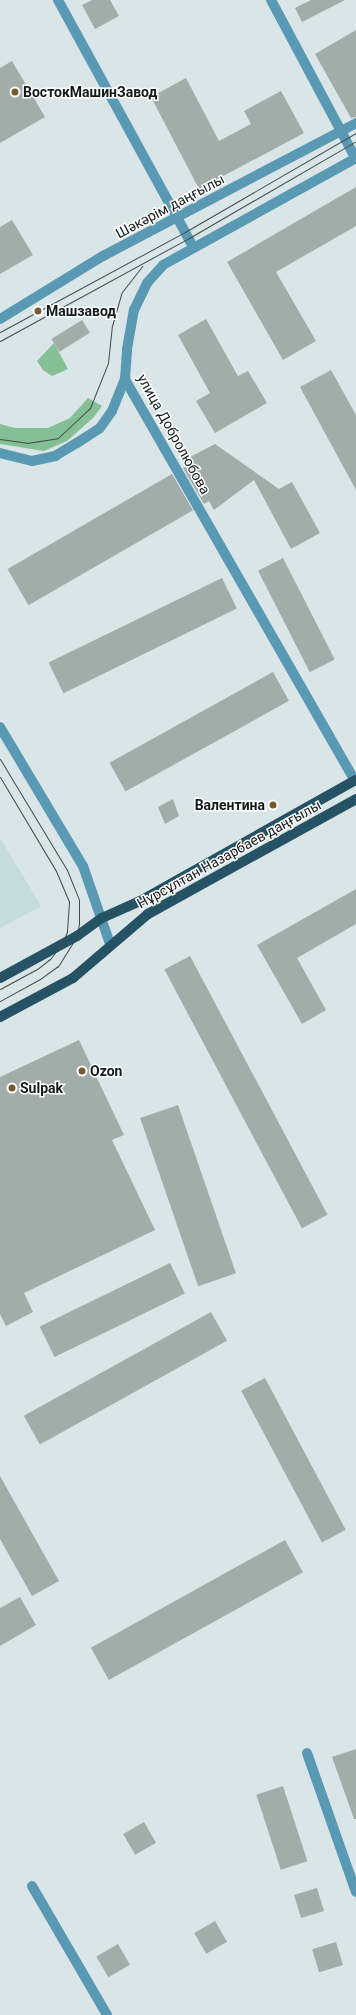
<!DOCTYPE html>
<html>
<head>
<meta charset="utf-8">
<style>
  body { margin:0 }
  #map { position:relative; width:356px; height:2015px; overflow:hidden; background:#d9e5e6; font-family:Roboto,sans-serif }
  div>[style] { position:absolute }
  .built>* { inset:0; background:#c5dbdc }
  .green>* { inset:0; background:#85bf96 }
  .building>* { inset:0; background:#a2adaa; transform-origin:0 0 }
  .street>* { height:10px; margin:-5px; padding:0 5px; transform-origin:5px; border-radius:5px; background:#5999b4 }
  .primary>* { height:10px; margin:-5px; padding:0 5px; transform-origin:5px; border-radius:5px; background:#255265 }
  .tram>* { height:1px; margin:-0.5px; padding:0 0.5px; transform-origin:0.5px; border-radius:0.5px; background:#434a4a }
  .dots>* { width:11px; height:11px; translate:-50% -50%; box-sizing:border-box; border:2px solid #fff; border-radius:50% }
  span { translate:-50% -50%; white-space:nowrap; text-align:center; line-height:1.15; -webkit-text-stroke:3px #fff; paint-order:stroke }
  .poi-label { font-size:14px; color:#141919; font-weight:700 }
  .left { translate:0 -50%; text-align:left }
  .right { translate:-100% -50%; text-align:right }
  .street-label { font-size:14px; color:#141919 }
</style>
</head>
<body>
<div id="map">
  <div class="built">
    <i style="clip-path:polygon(0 838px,41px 906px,0 928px)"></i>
  </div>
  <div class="green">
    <i style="clip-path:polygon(54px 343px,68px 369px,52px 376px,43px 370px,37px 361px)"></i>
    <i style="clip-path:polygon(88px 398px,102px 406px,93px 418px,67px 441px,44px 451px,0 444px,0 424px,15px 428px,48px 428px,70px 418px)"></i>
  </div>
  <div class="building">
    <i style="clip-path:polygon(92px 0,110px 0,119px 16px,95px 29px,82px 5px)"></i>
    <i style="clip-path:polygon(311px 0,345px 0,302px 22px,295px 8px)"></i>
    <i style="clip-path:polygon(356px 30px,356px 117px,351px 118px,315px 54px)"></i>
    <i style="clip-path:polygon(12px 61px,45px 117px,0 143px,0 68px)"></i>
    <i style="clip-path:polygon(186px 78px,219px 141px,251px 124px,244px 111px,281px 91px,304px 133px,199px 189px,151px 97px)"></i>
    <i style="clip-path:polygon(356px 187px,356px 226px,276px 272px,316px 341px,283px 360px,227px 262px)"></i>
    <i style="clip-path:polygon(12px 220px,33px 255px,0 274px,0 227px)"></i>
    <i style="clip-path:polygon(206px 319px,238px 376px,248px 371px,267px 403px,215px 433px,196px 401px,210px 393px,178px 335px)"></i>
    <i style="left:82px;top:320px;width:15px;height:36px;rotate:58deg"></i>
    <i style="clip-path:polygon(331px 370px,356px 415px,356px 490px,300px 387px)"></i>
    <i style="clip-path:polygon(215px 444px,279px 489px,292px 482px,320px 533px,291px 549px,254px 480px,214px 510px,209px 501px,204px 504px,183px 468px,189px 465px,186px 459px)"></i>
    <i style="left:172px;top:474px;width:42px;height:190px;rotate:60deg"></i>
    <i style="left:283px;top:558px;width:114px;height:28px;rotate:63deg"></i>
    <i style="left:222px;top:578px;width:34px;height:193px;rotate:64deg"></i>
    <i style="left:273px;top:672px;width:33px;height:187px;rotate:61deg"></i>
    <i style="clip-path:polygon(173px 799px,179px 816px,165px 824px,158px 807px)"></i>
    <i style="clip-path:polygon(356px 889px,356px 924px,297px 958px,326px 1010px,302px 1024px,257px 945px)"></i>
    <i style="left:190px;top:956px;width:293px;height:29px;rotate:62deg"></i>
    <i style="clip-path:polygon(79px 1040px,124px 1135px,112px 1140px,155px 1230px,24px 1293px,33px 1312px,6px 1326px,0 1314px,0 1077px)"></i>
    <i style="left:178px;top:1105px;width:178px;height:40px;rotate:71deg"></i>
    <i style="left:170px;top:1263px;width:34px;height:145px;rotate:64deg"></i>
    <i style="left:211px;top:1312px;width:33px;height:214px;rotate:61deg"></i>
    <i style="left:265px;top:1378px;width:172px;height:27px;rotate:62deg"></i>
    <i style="clip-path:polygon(0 1476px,59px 1581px,32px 1596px,0 1539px)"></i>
    <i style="left:285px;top:1540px;width:37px;height:222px;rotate:61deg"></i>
    <i style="clip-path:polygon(20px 1597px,36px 1625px,0 1646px,0 1608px)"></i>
    <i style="clip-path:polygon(356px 1749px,356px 1819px,354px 1819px,332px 1757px)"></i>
    <i style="left:283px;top:1786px;width:79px;height:28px;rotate:72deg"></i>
    <i style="left:144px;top:1822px;width:24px;height:24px;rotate:60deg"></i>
    <i style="left:317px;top:1888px;width:24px;height:24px;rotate:73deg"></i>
    <i style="left:215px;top:1921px;width:24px;height:24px;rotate:60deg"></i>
    <i style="left:336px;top:1942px;width:24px;height:25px;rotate:73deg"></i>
    <i style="left:118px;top:1944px;width:24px;height:25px;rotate:60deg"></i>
  </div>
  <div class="street">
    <i style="left:58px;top:0;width:281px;rotate:61.3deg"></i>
    <i style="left:271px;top:0;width:180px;rotate:61.9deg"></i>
    <i style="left:0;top:319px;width:121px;rotate:-31.5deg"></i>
    <i style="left:103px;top:256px;width:286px;rotate:-27.7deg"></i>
    <i style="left:0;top:453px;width:33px;rotate:14deg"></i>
    <i style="left:32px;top:461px;width:24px;rotate:-12deg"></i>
    <i style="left:55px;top:456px;width:26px;rotate:-31deg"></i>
    <i style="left:77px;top:443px;width:27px;rotate:-33deg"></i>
    <i style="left:100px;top:428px;width:21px;rotate:-55deg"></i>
    <i style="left:112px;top:411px;width:35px;rotate:-68deg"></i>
    <i style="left:0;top:727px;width:162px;rotate:59.2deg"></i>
    <i style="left:83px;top:866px;width:83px;rotate:70.9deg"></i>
    <i style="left:355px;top:781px;width:463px;rotate:-119.8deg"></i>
    <i style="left:125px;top:379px;width:30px;rotate:-86deg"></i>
    <i style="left:127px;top:349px;width:40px;rotate:-80deg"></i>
    <i style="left:134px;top:310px;width:30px;rotate:-64deg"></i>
    <i style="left:147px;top:283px;width:24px;rotate:-48deg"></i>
    <i style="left:163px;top:265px;width:221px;rotate:-29deg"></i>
    <i style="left:307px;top:1753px;width:147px;rotate:70.6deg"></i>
    <i style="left:32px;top:1886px;width:149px;rotate:59.8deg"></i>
  </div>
  <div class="primary">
    <i style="left:0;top:978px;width:88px;rotate:-28.6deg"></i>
    <i style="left:77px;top:936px;width:31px;rotate:-36deg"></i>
    <i style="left:102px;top:918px;width:42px;rotate:-24.1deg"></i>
    <i style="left:140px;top:901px;width:248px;rotate:-29.3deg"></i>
    <i style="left:0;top:1017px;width:83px;rotate:-28.1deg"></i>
    <i style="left:73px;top:978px;width:99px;rotate:-40.5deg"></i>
    <i style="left:148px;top:914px;width:238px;rotate:-28.9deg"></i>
  </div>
  <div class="tram">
    <i style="left:0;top:332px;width:210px;rotate:-28.4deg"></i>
    <i style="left:185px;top:232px;width:198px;rotate:-30.1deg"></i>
    <i style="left:0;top:341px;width:215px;rotate:-28.6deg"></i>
    <i style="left:189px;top:238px;width:193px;rotate:-30.1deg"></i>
    <i style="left:0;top:439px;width:27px;rotate:8deg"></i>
    <i style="left:27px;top:443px;width:31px;rotate:-9deg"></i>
    <i style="left:58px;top:438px;width:44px;rotate:-43.2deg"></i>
    <i style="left:90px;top:408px;width:48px;rotate:-68.2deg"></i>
    <i style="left:108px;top:363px;width:37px;rotate:-84deg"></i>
    <i style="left:112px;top:326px;width:35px;rotate:-74deg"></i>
    <i style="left:122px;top:292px;width:33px;rotate:-52deg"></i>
    <i style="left:0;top:759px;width:130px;rotate:58.9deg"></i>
    <i style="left:67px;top:870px;width:32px;rotate:68deg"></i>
    <i style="left:79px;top:900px;width:23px;rotate:90deg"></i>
    <i style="left:79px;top:923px;width:13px;rotate:99deg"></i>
    <i style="left:77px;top:936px;width:36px;rotate:122deg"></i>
    <i style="left:58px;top:966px;width:22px;rotate:144deg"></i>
    <i style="left:40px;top:979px;width:46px;rotate:151.2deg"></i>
    <i style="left:0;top:777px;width:109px;rotate:59.2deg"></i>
    <i style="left:56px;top:871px;width:34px;rotate:67deg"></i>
    <i style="left:69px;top:902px;width:30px;rotate:94deg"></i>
    <i style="left:67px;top:932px;width:14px;rotate:115deg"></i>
    <i style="left:61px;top:945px;width:18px;rotate:128deg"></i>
    <i style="left:50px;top:959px;width:16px;rotate:142deg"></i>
    <i style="left:37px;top:969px;width:42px;rotate:151.6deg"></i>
  </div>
  <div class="dots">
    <i style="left:15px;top:92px;background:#765b2e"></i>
    <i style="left:38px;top:311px;background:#765b2e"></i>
    <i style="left:273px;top:805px;background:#765b2e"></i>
    <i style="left:82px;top:1071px;background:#765b2e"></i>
    <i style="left:12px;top:1088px;background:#765b2e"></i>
  </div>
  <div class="poi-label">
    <span class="left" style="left:23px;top:92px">ВостокМашинЗавод</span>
    <span class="left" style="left:46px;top:311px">Машзавод</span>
    <span class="right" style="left:265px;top:805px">Валентина</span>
    <span class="left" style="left:90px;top:1071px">Ozon</span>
    <span class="left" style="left:20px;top:1088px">Sulpak</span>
  </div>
  <div class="street-label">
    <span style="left:170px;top:206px;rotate:-28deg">Шәкәрім даңғылы</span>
    <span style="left:174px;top:434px;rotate:61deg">улица Добролюбова</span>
    <span style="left:229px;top:854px;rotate:-29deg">Нұрсұлтан Назарбаев даңғылы</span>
  </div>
</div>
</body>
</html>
